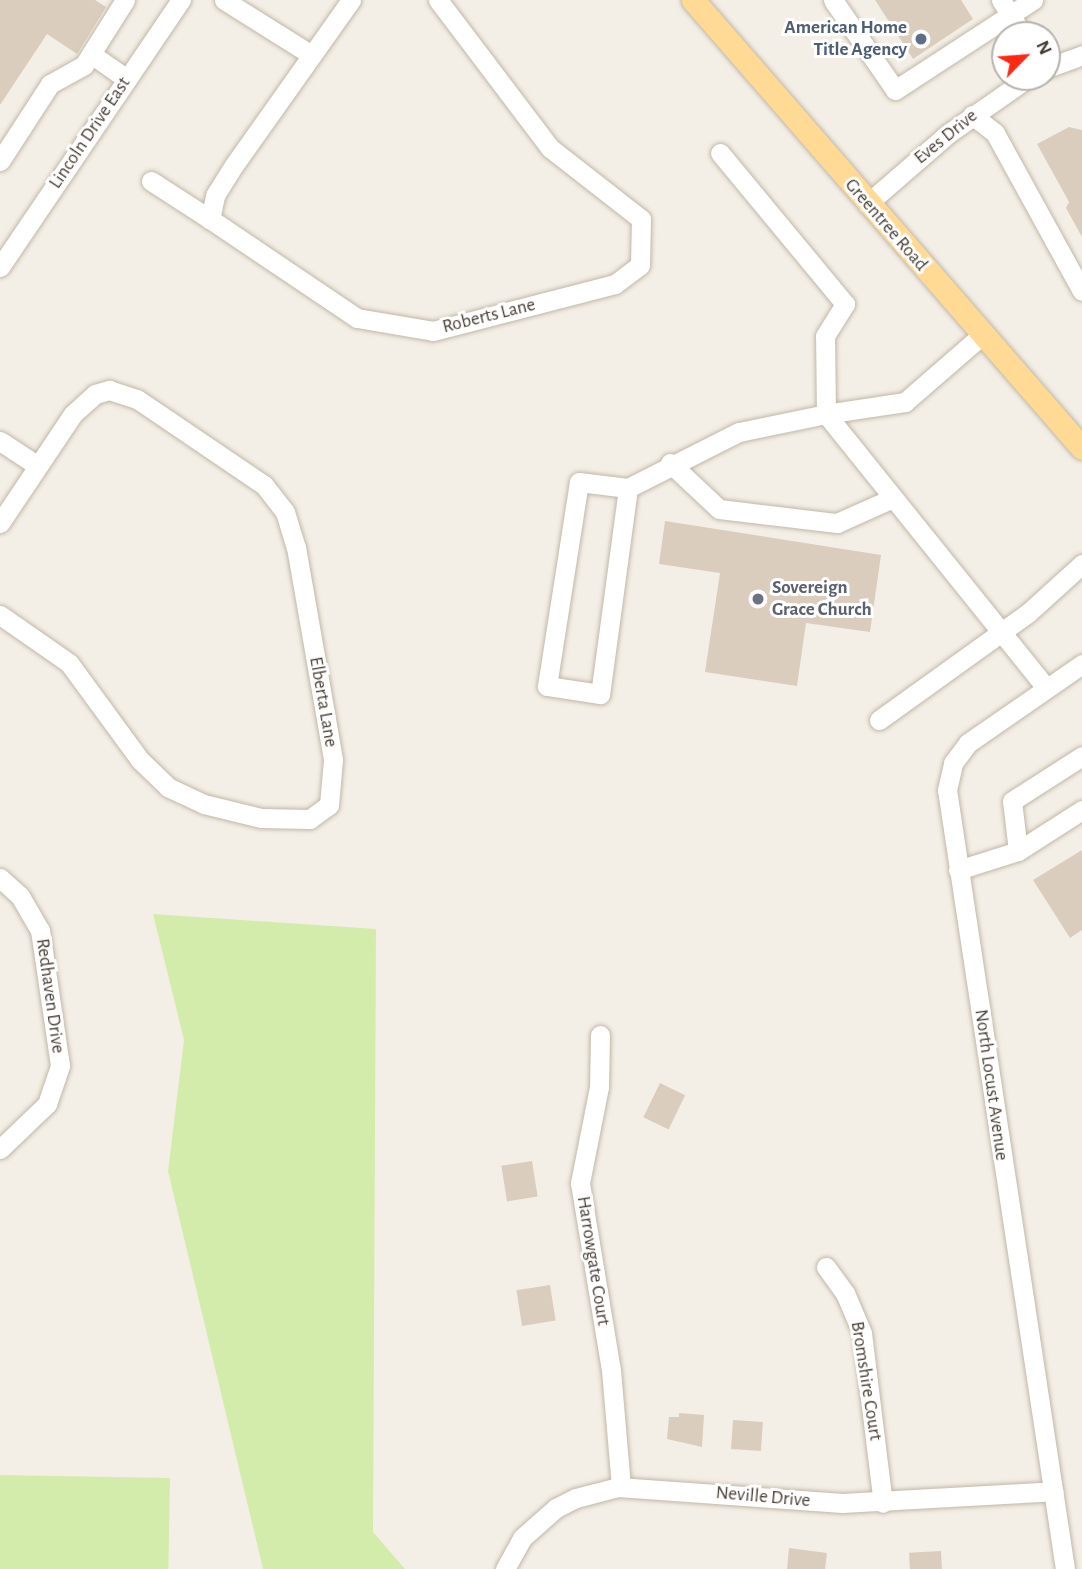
<!DOCTYPE html>
<html>
<head>
<meta charset="utf-8">
<style>
  body { margin:0 }
  #map { position:relative; width:1082px; height:1569px; overflow:hidden; background:#f4efe6; font-family:"Alegreya Sans",sans-serif }
  div>[style] { position:absolute }
  .green>* { inset:0; background:#d3ecac; transform-origin:0 0 }
  .building>* { inset:0; background:#dacdbe; transform-origin:0 0 }
  .roads { filter:drop-shadow(0 0 2px #c1b7a8) drop-shadow(0 0 2px #c1b7a8) }
  .minor>* { height:19px; margin:-9.5px; padding:0 9.5px; transform-origin:9.5px; border-radius:9.5px; background:#fff }
  .major>* { height:23px; margin:-11.5px; padding:0 11.5px; transform-origin:11.5px; border-radius:11.5px; background:#ffda95 }
  .dots>* { width:19px; height:19px; translate:-50% -50%; box-sizing:border-box; border:4px solid #fff; border-radius:50% }
  span { translate:-50% -50%; white-space:nowrap; text-align:center; line-height:1.15; -webkit-text-stroke:6px #fff; paint-order:stroke }
  .service-label { font-size:19px; color:#4e5e75; font-weight:700 }
  .right { translate:-100% -50%; text-align:right }
  .street-label { font-size:19px; color:#483f35 }
  .worship-label { font-size:19px; color:#5b616d; font-weight:700 }
  .left { translate:0 -50%; text-align:left }
  .north { position:absolute; left:991px; top:21px; width:70px; height:70px; box-sizing:border-box; background:#fff; border:2px solid #b6b2ae; border-radius:50%; rotate:65deg; font-size:19px; font-weight:700; line-height:28px; text-align:center; color:#483f35 }
  .north::after { content:''; display:block; margin:auto; width:24px; height:32px; background:#ff2813; clip-path:polygon(50% 0,100% 100%,50% 72%,0 100%) }
</style>
</head>
<body>
<div id="map">
  <div class="green">
    <i style="clip-path:polygon(153px 914px,376px 929px,373px 1532px,405px 1569px,263px 1569px,168px 1171px,184px 1040px)"></i>
    <i style="left:0;top:1475px;width:170px;height:94px;rotate:1deg"></i>
  </div>
  <div class="building">
    <i style="clip-path:polygon(0 0,95px 0,106px 7px,77px 54px,47px 34px,0 105px)"></i>
    <i style="clip-path:polygon(875px 0,961px 0,973px 19px,913px 59px)"></i>
    <i style="clip-path:polygon(1069px 127px,1082px 130px,1082px 237px,1066px 208px,1069px 202px,1037px 144px)"></i>
    <i style="clip-path:polygon(665px 521px,881px 555px,870px 632px,806px 623px,797px 686px,705px 672px,720px 573px,659px 564px)"></i>
    <i style="clip-path:polygon(1082px 850px,1082px 930px,1070px 938px,1033px 880px)"></i>
    <i style="left:660px;top:1083px;width:28px;height:38px;rotate:26deg"></i>
    <i style="left:532px;top:1161px;width:36px;height:31px;rotate:81deg"></i>
    <i style="left:550px;top:1285px;width:36px;height:34px;rotate:81deg"></i>
    <i style="clip-path:polygon(679px 1413px,704px 1415px,702px 1447px,667px 1439px,669px 1417px,679px 1417px)"></i>
    <i style="left:733px;top:1420px;width:30px;height:29px;rotate:4deg"></i>
    <i style="clip-path:polygon(789px 1548px,827px 1553px,825px 1569px,787px 1569px)"></i>
    <i style="left:941px;top:1551px;width:18px;height:32px;rotate:87deg"></i>
  </div>
  <div class="roads">
    <div class="minor">
      <i style="left:224px;top:0;width:102px;rotate:32.1deg"></i>
      <i style="left:351px;top:0;width:202px;rotate:125.3deg"></i>
      <i style="left:234px;top:165px;width:36px;rotate:122deg"></i>
      <i style="left:215px;top:196px;width:24px;rotate:102deg"></i>
      <i style="left:210px;top:219px;width:177px;rotate:34deg"></i>
      <i style="left:357px;top:318px;width:77px;rotate:9.7deg"></i>
      <i style="left:433px;top:331px;width:188px;rotate:-14.5deg"></i>
      <i style="left:615px;top:284px;width:31px;rotate:-37deg"></i>
      <i style="left:640px;top:265px;width:46px;rotate:-88.8deg"></i>
      <i style="left:641px;top:219px;width:115px;rotate:-142deg"></i>
      <i style="left:550px;top:148px;width:186px;rotate:-127.1deg"></i>
      <i style="left:833px;top:0;width:109px;rotate:55.4deg"></i>
      <i style="left:895px;top:90px;width:165px;rotate:-33.1deg"></i>
      <i style="left:1001px;top:0;width:41px;rotate:57.8deg"></i>
      <i style="left:91px;top:54px;width:44px;rotate:34.8deg"></i>
      <i style="left:1047px;top:68px;width:37px;rotate:-20deg"></i>
      <i style="left:972px;top:115px;width:29px;rotate:38deg"></i>
      <i style="left:995px;top:133px;width:180px;rotate:61.2deg"></i>
      <i style="left:0;top:161px;width:92px;rotate:-57deg"></i>
      <i style="left:50px;top:84px;width:39px;rotate:-29deg"></i>
      <i style="left:84px;top:65px;width:77px;rotate:-57.8deg"></i>
      <i style="left:151px;top:181px;width:70px;rotate:32.8deg"></i>
      <i style="left:867px;top:204px;width:108px;rotate:-40.9deg"></i>
      <i style="left:949px;top:133px;width:98px;rotate:-35deg"></i>
      <i style="left:0;top:267px;width:323px;rotate:-55.9deg"></i>
      <i style="left:982px;top:335px;width:102px;rotate:139deg"></i>
      <i style="left:905px;top:402px;width:80px;rotate:171.4deg"></i>
      <i style="left:826px;top:414px;width:351px;rotate:51.2deg"></i>
      <i style="left:0;top:441px;width:45px;rotate:33.3deg"></i>
      <i style="left:670px;top:463px;width:67px;rotate:43.2deg"></i>
      <i style="left:719px;top:509px;width:119px;rotate:6.8deg"></i>
      <i style="left:837px;top:523px;width:61px;rotate:-24.1deg"></i>
      <i style="left:628px;top:488px;width:208px;rotate:97.7deg"></i>
      <i style="left:600px;top:694px;width:54px;rotate:-171.4deg"></i>
      <i style="left:547px;top:686px;width:206px;rotate:-81.1deg"></i>
      <i style="left:579px;top:482px;width:49px;rotate:7deg"></i>
      <i style="left:628px;top:488px;width:124px;rotate:-26.8deg"></i>
      <i style="left:739px;top:432px;width:89px;rotate:-11.7deg"></i>
      <i style="left:826px;top:414px;width:78px;rotate:-90.7deg"></i>
      <i style="left:825px;top:336px;width:38px;rotate:-58deg"></i>
      <i style="left:845px;top:304px;width:196px;rotate:-129.6deg"></i>
      <i style="left:0;top:523px;width:131px;rotate:-56.2deg"></i>
      <i style="left:73px;top:414px;width:30px;rotate:-42deg"></i>
      <i style="left:95px;top:394px;width:15px;rotate:-16deg"></i>
      <i style="left:109px;top:390px;width:29px;rotate:18deg"></i>
      <i style="left:137px;top:399px;width:153px;rotate:34.1deg"></i>
      <i style="left:264px;top:485px;width:34px;rotate:52deg"></i>
      <i style="left:285px;top:512px;width:37px;rotate:73deg"></i>
      <i style="left:296px;top:547px;width:216px;rotate:80.1deg"></i>
      <i style="left:333px;top:760px;width:45px;rotate:95.1deg"></i>
      <i style="left:329px;top:805px;width:24px;rotate:144deg"></i>
      <i style="left:310px;top:819px;width:49px;rotate:-178.8deg"></i>
      <i style="left:261px;top:818px;width:59px;rotate:-166.2deg"></i>
      <i style="left:204px;top:804px;width:40px;rotate:-155deg"></i>
      <i style="left:168px;top:787px;width:39px;rotate:-136deg"></i>
      <i style="left:140px;top:760px;width:120px;rotate:-126.2deg"></i>
      <i style="left:69px;top:663px;width:84px;rotate:-145.2deg"></i>
      <i style="left:879px;top:720px;width:183px;rotate:-35.7deg"></i>
      <i style="left:1028px;top:613px;width:73px;rotate:-42.2deg"></i>
      <i style="left:1018px;top:851px;width:50px;rotate:-96.8deg"></i>
      <i style="left:1012px;top:801px;width:83px;rotate:-32.7deg"></i>
      <i style="left:958px;top:870px;width:63px;rotate:-17.6deg"></i>
      <i style="left:1018px;top:851px;width:76px;rotate:-32.6deg"></i>
      <i style="left:0;top:878px;width:27px;rotate:42deg"></i>
      <i style="left:20px;top:896px;width:39px;rotate:60deg"></i>
      <i style="left:40px;top:930px;width:137px;rotate:81.6deg"></i>
      <i style="left:60px;top:1066px;width:40px;rotate:108.9deg"></i>
      <i style="left:47px;top:1104px;width:65px;rotate:136.2deg"></i>
      <i style="left:600px;top:1035px;width:52px;rotate:91.1deg"></i>
      <i style="left:599px;top:1087px;width:98px;rotate:101.2deg"></i>
      <i style="left:580px;top:1183px;width:190px;rotate:80.6deg"></i>
      <i style="left:611px;top:1370px;width:117px;rotate:85.1deg"></i>
      <i style="left:826px;top:1267px;width:32px;rotate:54deg"></i>
      <i style="left:845px;top:1293px;width:43px;rotate:67deg"></i>
      <i style="left:862px;top:1333px;width:171px;rotate:83deg"></i>
      <i style="left:505px;top:1569px;width:35px;rotate:-61deg"></i>
      <i style="left:522px;top:1538px;width:45px;rotate:-41.4deg"></i>
      <i style="left:556px;top:1508px;width:22px;rotate:-27deg"></i>
      <i style="left:576px;top:1498px;width:43px;rotate:-14.7deg"></i>
      <i style="left:618px;top:1487px;width:225px;rotate:4.1deg"></i>
      <i style="left:842px;top:1503px;width:212px;rotate:-3.2deg"></i>
      <i style="left:1065px;top:1569px;width:788px;rotate:-98.61deg"></i>
      <i style="left:947px;top:790px;width:28px;rotate:-77deg"></i>
      <i style="left:953px;top:763px;width:25px;rotate:-53deg"></i>
      <i style="left:968px;top:743px;width:139px;rotate:-34.7deg"></i>
    </div>
    <div class="major">
      <i style="left:693px;top:0;width:593px;rotate:49.03deg"></i>
    </div>
  </div>
  <div class="dots">
    <i style="left:921px;top:39px;background:#5c6f8a"></i>
    <i style="left:758px;top:599px;background:#6b7280"></i>
  </div>
  <div class="service-label">
    <span class="right" style="left:907px;top:39px">American Home<br>Title Agency</span>
  </div>
  <div class="street-label">
    <span style="left:90px;top:133px;rotate:-56deg">Lincoln Drive East</span>
    <span style="left:946px;top:137px;rotate:-39deg">Eves Drive</span>
    <span style="left:886px;top:225px;rotate:49deg">Greentree Road</span>
    <span style="left:489px;top:316px;rotate:-14deg">Roberts Lane</span>
    <span style="left:323px;top:702px;rotate:80deg">Elberta Lane</span>
    <span style="left:50px;top:996px;rotate:82deg">Redhaven Drive</span>
    <span style="left:991px;top:1085px;rotate:82deg">North Locust Avenue</span>
    <span style="left:593px;top:1261px;rotate:81deg">Harrowgate Court</span>
    <span style="left:866px;top:1381px;rotate:81deg">Bromshire Court</span>
    <span style="left:763px;top:1497px;rotate:5deg">Neville Drive</span>
  </div>
  <div class="worship-label">
    <span class="left" style="left:772px;top:599px">Sovereign<br>Grace Church</span>
  </div>
  <div class="north">N</div>
</div>
</body>
</html>
